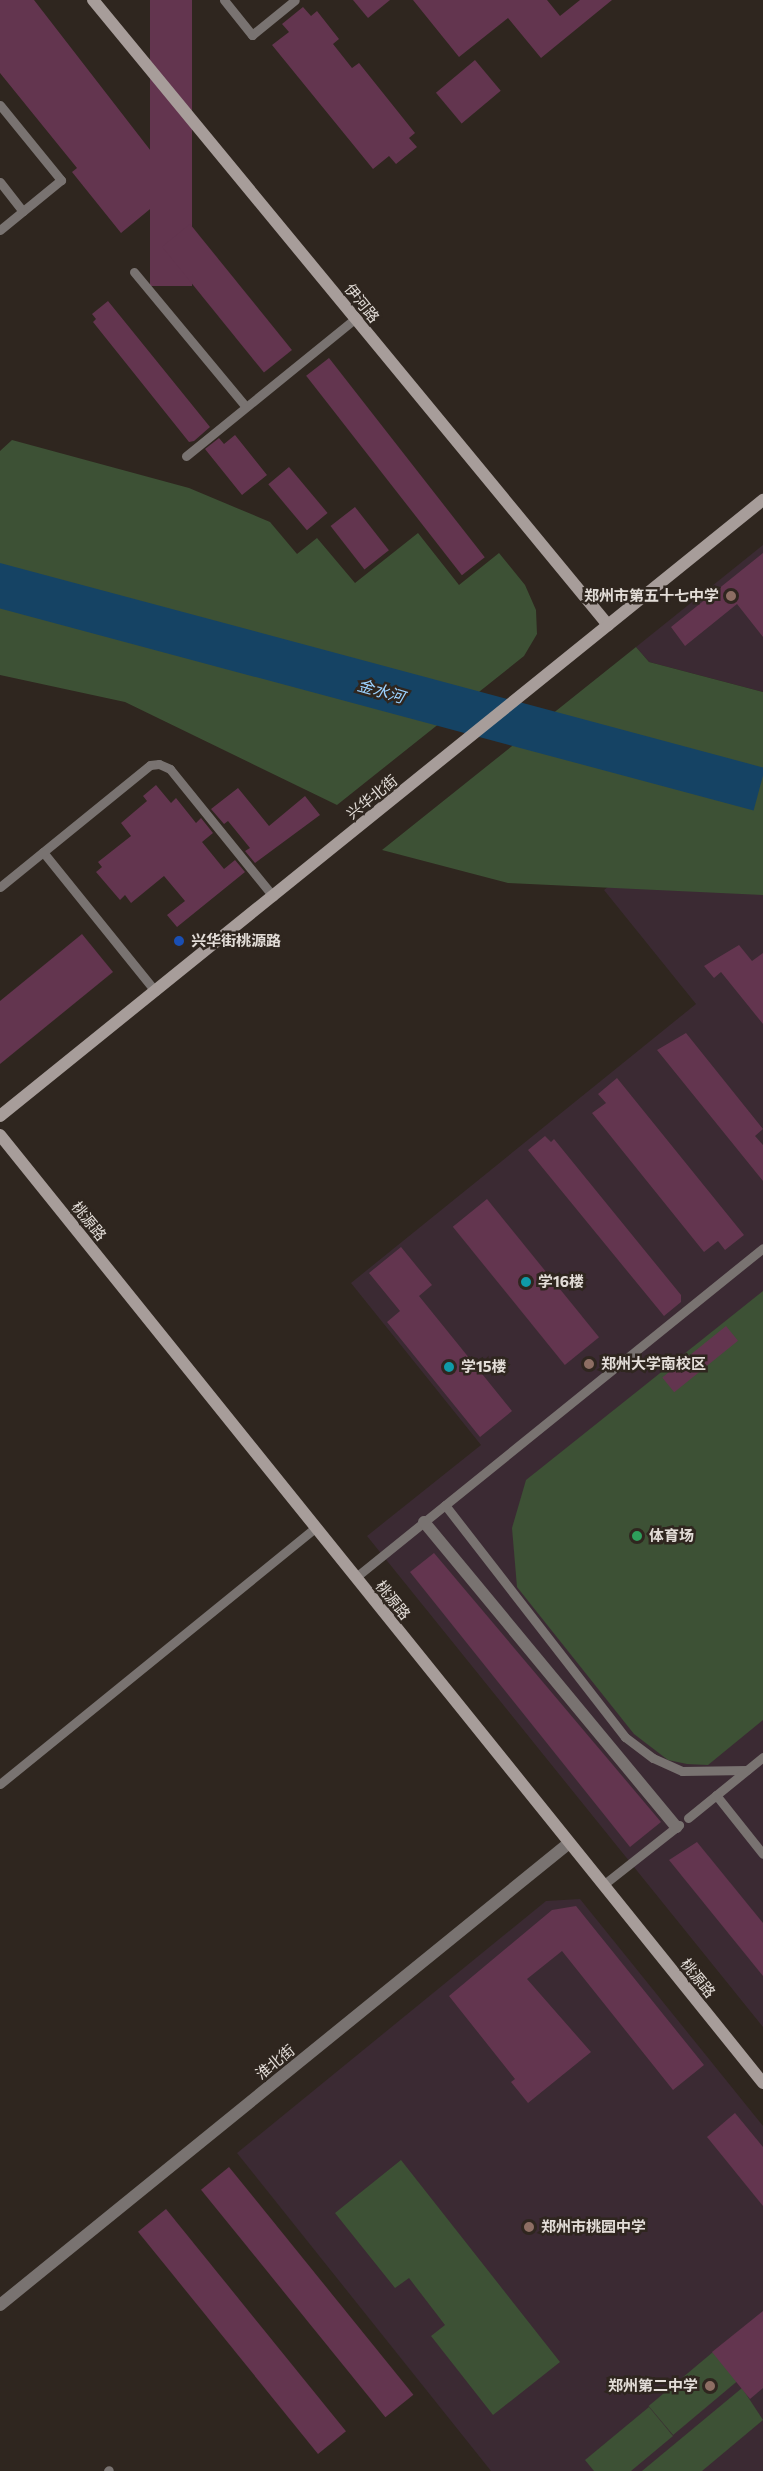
<!DOCTYPE html>
<html>
<head>
<meta charset="utf-8">
<style>
  body { margin:0 }
  #map { position:relative; width:763px; height:2471px; overflow:hidden; background:#2f261f; font-family:Commissioner,"Noto Sans SC",sans-serif }
  div>[style] { position:absolute }
  .education>* { inset:0; background:#3b2a33 }
  .green>* { inset:0; background:#3d5135; transform-origin:0 0 }
  .water>* { inset:0; background:#154364; transform-origin:0 0 }
  .building>* { inset:0; background:#63354f; transform-origin:0 0 }
  .lane>* { height:9px; margin:-4.5px; padding:0 4.5px; transform-origin:4.5px; border-radius:4.5px; background:#797371 }
  .street>* { height:12px; margin:-6px; padding:0 6px; transform-origin:6px; border-radius:6px; background:#797371 }
  .secondary>* { height:12px; margin:-6px; padding:0 6px; transform-origin:6px; border-radius:6px; background:#a79d9a }
  .dots>* { width:16px; height:16px; translate:-50% -50%; box-sizing:border-box; border:3px solid #2f261f; border-radius:50% }
  span { translate:-50% -50%; white-space:nowrap; text-align:center; line-height:1.15; -webkit-text-stroke:5px #2f261f; paint-order:stroke }
  .street-label { font-size:15px; color:#e3ddd8 }
  .poi-label { font-size:15px; color:#e3ddd8; font-weight:700 }
  .right { translate:-100% -50%; text-align:right }
  .left { translate:0 -50%; text-align:left }
  .water-label { font-size:16px; color:#9cd2ff; font-style:italic }
</style>
</head>
<body>
<div id="map">
  <div class="education">
    <i style="clip-path:polygon(763px 545px,763px 692px,649px 662px,636px 647px)"></i>
    <i style="clip-path:polygon(763px 858px,763px 2027px,367px 1536px,481px 1445px,351px 1283px,696px 1004px,604px 890px,636px 865px)"></i>
    <i style="clip-path:polygon(580px 1899px,763px 2126px,763px 2471px,491px 2471px,237px 2153px,546px 1901px)"></i>
  </div>
  <div class="green">
    <i style="clip-path:polygon(12px 440px,189px 488px,270px 522px,297px 554px,317px 538px,355px 583px,418px 533px,459px 585px,499px 553px,525px 585px,536px 610px,537px 634px,524px 656px,337px 805px,125px 702px,0 675px,0 451px)"></i>
    <i style="clip-path:polygon(636px 647px,649px 662px,763px 692px,763px 895px,508px 883px,382px 850px)"></i>
    <i style="clip-path:polygon(763px 1291px,763px 1720px,708px 1765px,687px 1764px,668px 1760px,634px 1734px,517px 1587px,512px 1528px,526px 1480px)"></i>
    <i style="clip-path:polygon(401px 2160px,560px 2362px,493px 2415px,431px 2336px,445px 2325px,409px 2278px,395px 2288px,335px 2213px)"></i>
    <i style="left:713px;top:2352px;width:38px;height:84px;rotate:50deg"></i>
    <i style="clip-path:polygon(742px 2388px,763px 2420px,702px 2471px,642px 2471px)"></i>
    <i style="clip-path:polygon(649px 2407px,673px 2436px,631px 2471px,594px 2471px,585px 2460px)"></i>
  </div>
  <div class="water">
    <i style="left:0;top:563px;width:792px;height:44px;rotate:15deg"></i>
  </div>
  <div class="building">
    <i style="clip-path:polygon(0 0,34px 0,178px 186px,121px 233px,72px 172px,77px 168px,0 73px)"></i>
    <i style="left:150px;top:0;width:42px;height:286px"></i>
    <i style="clip-path:polygon(353px 0,390px 0,368px 18px)"></i>
    <i style="clip-path:polygon(413px 0,547px 0,560px 16px,580px 0,612px 0,541px 58px,508px 18px,459px 57px)"></i>
    <i style="clip-path:polygon(303px 7px,311px 16px,317px 11px,339px 39px,333px 44px,352px 68px,359px 63px,415px 133px,409px 138px,417px 147px,396px 164px,389px 156px,373px 169px,272px 45px,289px 32px,282px 24px)"></i>
    <i style="left:475px;top:60px;width:40px;height:51px;rotate:50deg"></i>
    <i style="left:190px;top:224px;width:162px;height:36px;rotate:51deg"></i>
    <i style="clip-path:polygon(108px 301px,210px 427px,194px 441px,189px 442px,93px 322px,96px 319px,92px 314px)"></i>
    <i style="left:329px;top:358px;width:253px;height:29px;rotate:52deg"></i>
    <i style="clip-path:polygon(235px 435px,267px 475px,242px 495px,205px 449px,219px 438px,224px 444px)"></i>
    <i style="left:289px;top:467px;width:60px;height:27px;rotate:50deg"></i>
    <i style="left:355px;top:507px;width:55px;height:31px;rotate:52deg"></i>
    <i style="clip-path:polygon(763px 553px,763px 637px,737px 604px,685px 646px,671px 627px)"></i>
    <i style="clip-path:polygon(156px 785px,171px 803px,176px 798px,196px 823px,201px 818px,213px 833px,202px 842px,224px 869px,235px 860px,245px 872px,177px 927px,167px 915px,185px 901px,164px 876px,131px 903px,125px 895px,120px 900px,96px 872px,102px 867px,98px 862px,131px 836px,121px 823px,147px 801px,143px 796px)"></i>
    <i style="clip-path:polygon(238px 788px,269px 826px,305px 796px,320px 815px,255px 863px,245px 851px,250px 848px,228px 821px,224px 824px,211px 809px)"></i>
    <i style="clip-path:polygon(82px 934px,113px 972px,0 1064px,0 1001px)"></i>
    <i style="clip-path:polygon(739px 945px,752px 961px,763px 953px,763px 1024px,721px 972px,714px 978px,704px 966px)"></i>
    <i style="clip-path:polygon(686px 1033px,763px 1129px,755px 1136px,763px 1145px,763px 1181px,657px 1050px)"></i>
    <i style="clip-path:polygon(617px 1078px,744px 1235px,725px 1250px,718px 1241px,704px 1252px,592px 1113px,606px 1103px,598px 1094px)"></i>
    <i style="clip-path:polygon(545px 1136px,551px 1142px,554px 1139px,681px 1295px,681px 1302px,664px 1316px,528px 1150px)"></i>
    <i style="left:487px;top:1199px;width:178px;height:44px;rotate:51deg"></i>
    <i style="clip-path:polygon(401px 1247px,432px 1285px,419px 1296px,512px 1411px,480px 1437px,387px 1322px,400px 1311px,369px 1273px)"></i>
    <i style="left:726px;top:1326px;width:19px;height:82px;rotate:51deg"></i>
    <i style="clip-path:polygon(434px 1553px,661px 1822px,630px 1847px,410px 1572px)"></i>
    <i style="clip-path:polygon(697px 1842px,763px 1923px,763px 1976px,669px 1860px)"></i>
    <i style="clip-path:polygon(576px 1906px,704px 2065px,673px 2090px,562px 1951px,527px 1979px,591px 2052px,528px 2103px,511px 2082px,515px 2079px,449px 1996px,552px 1910px)"></i>
    <i style="clip-path:polygon(735px 2113px,763px 2147px,763px 2206px,707px 2137px)"></i>
    <i style="left:229px;top:2167px;width:293px;height:36px;rotate:51deg"></i>
    <i style="left:166px;top:2209px;width:286px;height:36px;rotate:51deg"></i>
    <i style="clip-path:polygon(763px 2311px,763px 2388px,750px 2399px,712px 2352px)"></i>
  </div>
  <div class="lane">
    <i style="left:224px;top:0;width:45px;rotate:51.3deg"></i>
    <i style="left:252px;top:35px;width:55px;rotate:-39.1deg"></i>
    <i style="left:0;top:105px;width:97px;rotate:50.9deg"></i>
    <i style="left:61px;top:180px;width:79px;rotate:140.7deg"></i>
    <i style="left:0;top:182px;width:37px;rotate:52deg"></i>
    <i style="left:134px;top:272px;width:175px;rotate:50.3deg"></i>
    <i style="left:186px;top:456px;width:219px;rotate:-39.1deg"></i>
    <i style="left:43px;top:852px;width:179px;rotate:51.1deg"></i>
    <i style="left:0;top:887px;width:193px;rotate:-39.1deg"></i>
    <i style="left:150px;top:765px;width:9px;rotate:-6deg"></i>
    <i style="left:159px;top:764px;width:12px;rotate:24deg"></i>
    <i style="left:170px;top:769px;width:164px;rotate:51deg"></i>
    <i style="left:445px;top:1505px;width:294px;rotate:52.2deg"></i>
    <i style="left:625px;top:1737px;width:35px;rotate:37deg"></i>
    <i style="left:653px;top:1758px;width:32px;rotate:24deg"></i>
    <i style="left:682px;top:1771px;width:65px;rotate:-0.9deg"></i>
    <i style="left:356px;top:1577px;width:523px;rotate:-38.95deg"></i>
    <i style="left:0;top:1784px;width:407px;rotate:-39.1deg"></i>
    <i style="left:716px;top:1795px;width:75px;rotate:51.5deg"></i>
    <i style="left:688px;top:1818px;width:97px;rotate:-39.1deg"></i>
    <i style="left:603px;top:1885px;width:97px;rotate:-38.3deg"></i>
    <i style="left:108px;top:2471px;width:1px;rotate:-45deg"></i>
  </div>
  <div class="street">
    <i style="left:424px;top:1522px;width:396px;rotate:50.4deg"></i>
    <i style="left:0;top:2305px;width:733px;rotate:-39.07deg"></i>
  </div>
  <div class="secondary">
    <i style="left:93px;top:0;width:810px;rotate:50.51deg"></i>
    <i style="left:0;top:1116px;width:981px;rotate:-38.92deg"></i>
    <i style="left:0;top:1135px;width:1217px;rotate:51.17deg"></i>
  </div>
  <div class="dots">
    <i style="left:731px;top:596px;background:#8d6e63"></i>
    <i style="left:179px;top:941px;background:#1a4fb4"></i>
    <i style="left:526px;top:1282px;background:#0f9aa8"></i>
    <i style="left:589px;top:1364px;background:#8d6e63"></i>
    <i style="left:449px;top:1367px;background:#0f9aa8"></i>
    <i style="left:637px;top:1536px;background:#2e9e5b"></i>
    <i style="left:529px;top:2227px;background:#8d6e63"></i>
    <i style="left:710px;top:2386px;background:#8d6e63"></i>
  </div>
  <div class="street-label">
    <span style="left:362px;top:303px;rotate:51deg">伊河路</span>
    <span style="left:372px;top:797px;rotate:-39deg">兴华北街</span>
    <span style="left:89px;top:1221px;rotate:51deg">桃源路</span>
    <span style="left:393px;top:1600px;rotate:51deg">桃源路</span>
    <span style="left:698px;top:1978px;rotate:51deg">桃源路</span>
    <span style="left:275px;top:2062px;rotate:-39deg">淮北街</span>
  </div>
  <div class="poi-label">
    <span class="right" style="left:719px;top:596px">郑州市第五十七中学</span>
    <span class="left" style="left:191px;top:941px">兴华街桃源路</span>
    <span class="left" style="left:538px;top:1282px">学16楼</span>
    <span class="left" style="left:601px;top:1364px">郑州大学南校区</span>
    <span class="left" style="left:461px;top:1367px">学15楼</span>
    <span class="left" style="left:649px;top:1536px">体育场</span>
    <span class="left" style="left:541px;top:2227px">郑州市桃园中学</span>
    <span class="right" style="left:698px;top:2386px">郑州第二中学</span>
  </div>
  <div class="water-label">
    <span style="left:381px;top:691px;rotate:16deg">金水河</span>
  </div>
</div>
</body>
</html>
